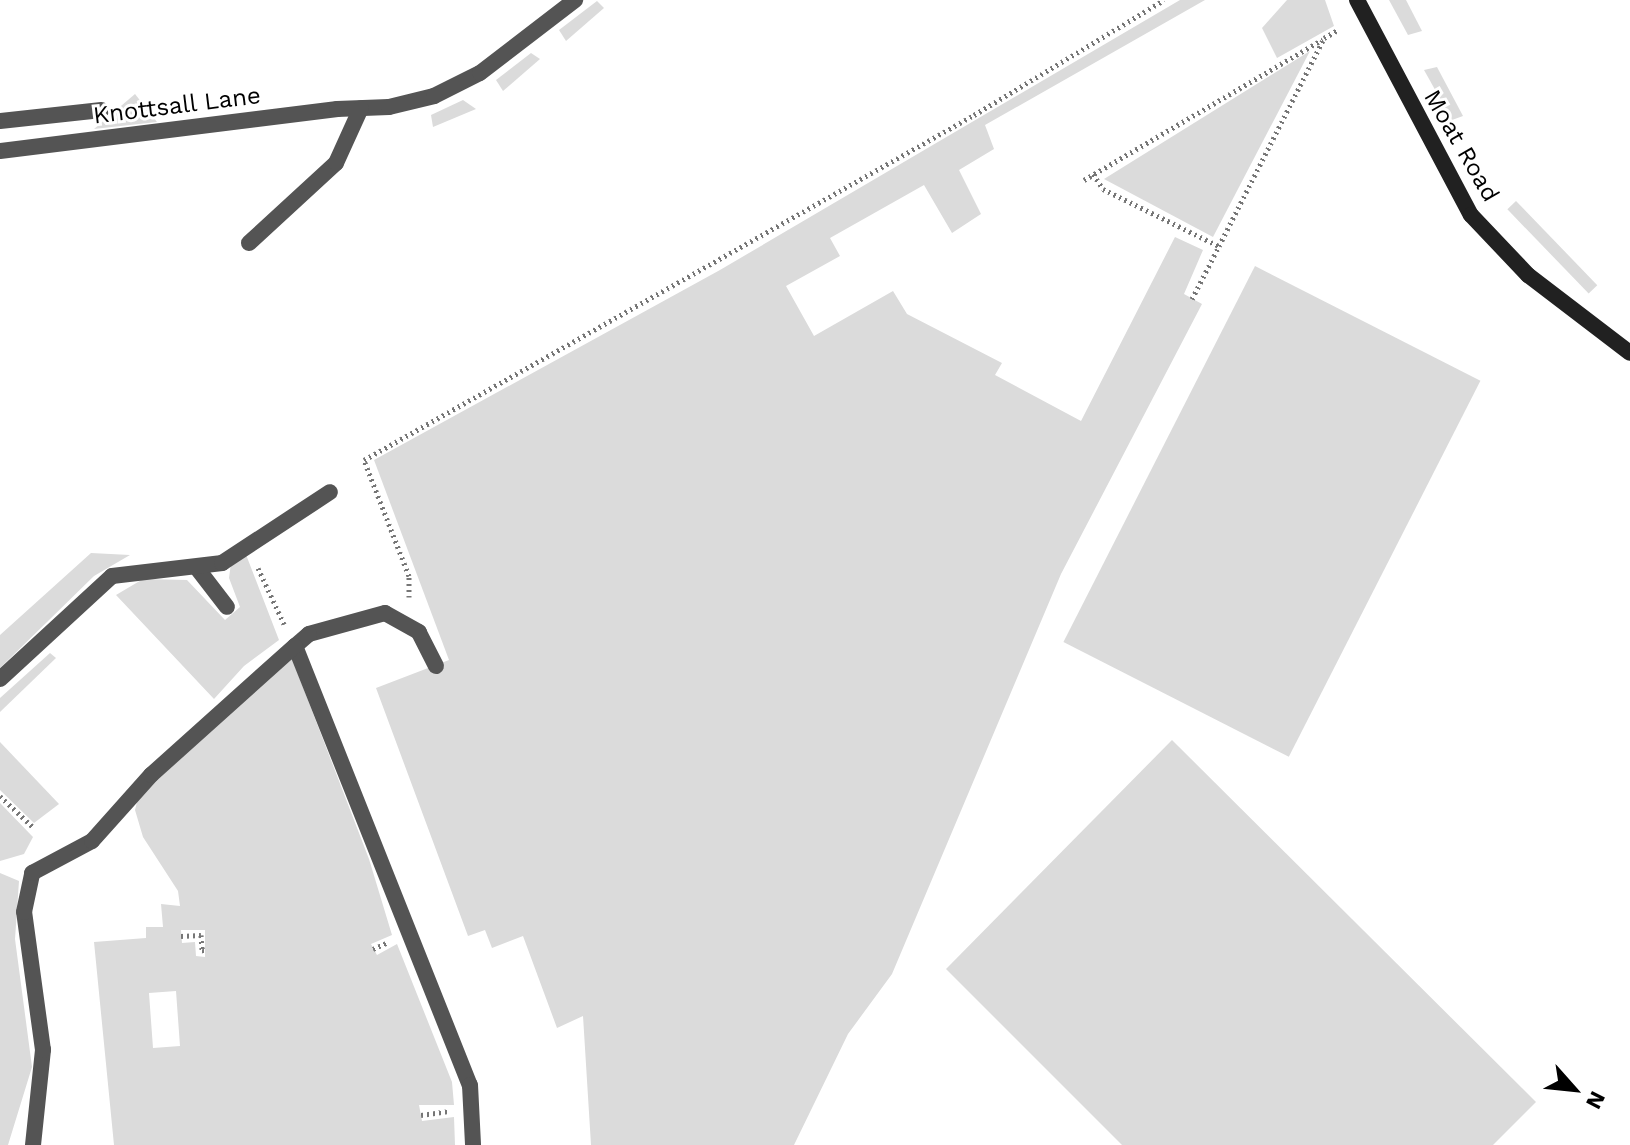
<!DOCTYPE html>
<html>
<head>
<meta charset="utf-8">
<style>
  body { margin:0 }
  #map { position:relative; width:1630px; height:1145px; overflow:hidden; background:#fff; font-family:"Work Sans",sans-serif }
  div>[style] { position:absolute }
  .green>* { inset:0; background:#dbdbdb; transform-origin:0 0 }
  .path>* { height:5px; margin-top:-2.5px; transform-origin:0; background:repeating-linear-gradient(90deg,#767676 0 2px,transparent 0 6px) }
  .lane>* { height:16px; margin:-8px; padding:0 8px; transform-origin:8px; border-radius:8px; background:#545454 }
  .street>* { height:16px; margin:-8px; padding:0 8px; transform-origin:8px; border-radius:8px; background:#545454 }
  .secondary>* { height:16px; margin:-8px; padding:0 8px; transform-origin:8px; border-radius:8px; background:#212121 }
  span { translate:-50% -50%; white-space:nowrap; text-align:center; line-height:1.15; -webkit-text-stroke:6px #fff; paint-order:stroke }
  .street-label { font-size:24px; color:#000 }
  .north { position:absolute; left:1534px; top:1049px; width:80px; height:80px; -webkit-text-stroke:6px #fff; paint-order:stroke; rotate:117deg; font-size:22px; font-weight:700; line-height:32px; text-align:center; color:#000 }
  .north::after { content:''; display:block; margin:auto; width:28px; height:36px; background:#000; clip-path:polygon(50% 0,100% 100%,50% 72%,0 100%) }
</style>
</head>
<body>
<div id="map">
  <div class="green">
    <i style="clip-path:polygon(1180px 0,1205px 0,985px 125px,994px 149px,959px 170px,981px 214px,952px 233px,924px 185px,830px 238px,840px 256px,786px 286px,814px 336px,893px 291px,907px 314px,1002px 363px,995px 375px,1081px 421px,1175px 237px,1203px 250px,1184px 294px,1202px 304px,1061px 574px,892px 974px,848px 1034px,794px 1145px,591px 1145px,583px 1016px,557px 1028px,523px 936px,492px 948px,485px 930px,468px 936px,376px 688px,449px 660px,374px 460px,720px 270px)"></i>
    <i style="clip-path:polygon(1287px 0,1325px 0,1334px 26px,1277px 58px,1262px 28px)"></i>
    <i style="clip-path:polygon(1389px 0,1406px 0,1422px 31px,1408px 35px)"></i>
    <i style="clip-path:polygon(597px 1px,604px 8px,566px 41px,559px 30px)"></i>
    <i style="clip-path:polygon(1310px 51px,1213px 237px,1104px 179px)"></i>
    <i style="clip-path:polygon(531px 53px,540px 59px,503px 91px,496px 80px)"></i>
    <i style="clip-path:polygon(1437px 67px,1463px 116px,1452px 120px,1424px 70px)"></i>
    <i style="clip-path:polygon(135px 94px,157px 122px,94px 129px)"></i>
    <i style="clip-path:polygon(463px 100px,476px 109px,433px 127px,431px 115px)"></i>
    <i style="left:1516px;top:201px;width:117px;height:12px;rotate:46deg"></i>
    <i style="left:1255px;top:266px;width:253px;height:422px;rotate:27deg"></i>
    <i style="clip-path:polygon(245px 552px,279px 640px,244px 666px,214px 699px,116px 595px,143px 579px,187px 580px,225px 620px,240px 607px,229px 578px,231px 563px)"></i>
    <i style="clip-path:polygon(91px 553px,130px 555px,94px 576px,0 668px,0 635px)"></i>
    <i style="clip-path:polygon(50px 653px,56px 658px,0 712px,0 698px)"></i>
    <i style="clip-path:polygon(evenodd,291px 656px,369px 859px,392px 935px,371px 944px,377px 955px,397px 944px,452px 1082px,454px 1105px,419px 1105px,422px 1121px,454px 1117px,455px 1145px,114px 1145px,94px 942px,146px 938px,146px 927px,163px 927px,161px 904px,180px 906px,178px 891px,143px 837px,135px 810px,138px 798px,291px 656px,181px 930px,205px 930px,205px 957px,196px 956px,195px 942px,182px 943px,181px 930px,291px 656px,176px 991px,180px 1046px,153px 1048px,149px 993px,176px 991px)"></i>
    <i style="clip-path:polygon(1172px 740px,1536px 1102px,1493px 1145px,1122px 1145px,946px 969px)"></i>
    <i style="clip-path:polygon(0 742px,59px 804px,34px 823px,0 790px)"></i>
    <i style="clip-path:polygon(0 803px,33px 837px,24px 854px,0 861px)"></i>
    <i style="clip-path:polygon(0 873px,19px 881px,15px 939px,32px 1067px,8px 1145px,0 1145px)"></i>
  </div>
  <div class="path">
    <i style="left:1093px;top:174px;width:18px;rotate:56deg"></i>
    <i style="left:1103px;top:189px;width:129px;rotate:26.2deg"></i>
    <i style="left:1219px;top:246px;width:233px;rotate:-63.2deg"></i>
    <i style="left:1324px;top:38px;width:16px;rotate:-30deg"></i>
    <i style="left:1084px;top:180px;width:277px;rotate:-30.5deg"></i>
    <i style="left:1192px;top:299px;width:59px;rotate:-63deg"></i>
    <i style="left:258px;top:568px;width:62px;rotate:65.1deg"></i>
    <i style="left:409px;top:597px;width:21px;rotate:-90deg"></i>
    <i style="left:409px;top:576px;width:124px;rotate:-111.2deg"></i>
    <i style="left:364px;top:460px;width:701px;rotate:-29.49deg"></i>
    <i style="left:974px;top:115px;width:222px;rotate:-31.2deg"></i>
    <i style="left:0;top:796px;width:45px;rotate:43.2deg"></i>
    <i style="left:181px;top:936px;width:20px;rotate:-3deg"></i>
    <i style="left:201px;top:935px;width:15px;rotate:86deg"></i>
    <i style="left:202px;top:950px;width:4px;rotate:14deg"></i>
    <i style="left:373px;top:949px;width:17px;rotate:-24deg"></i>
    <i style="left:421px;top:1115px;width:28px;rotate:-8deg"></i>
  </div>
  <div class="lane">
    <i style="left:197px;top:568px;width:49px;rotate:52.4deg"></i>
    <i style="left:436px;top:666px;width:38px;rotate:-117deg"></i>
    <i style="left:419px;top:632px;width:39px;rotate:-151deg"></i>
    <i style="left:385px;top:613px;width:79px;rotate:164.6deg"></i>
    <i style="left:309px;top:634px;width:18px;rotate:139deg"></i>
    <i style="left:295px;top:646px;width:473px;rotate:68.3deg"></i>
    <i style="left:470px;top:1085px;width:60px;rotate:87.1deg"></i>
    <i style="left:0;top:679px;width:152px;rotate:-42.6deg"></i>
    <i style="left:112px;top:576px;width:111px;rotate:-6.7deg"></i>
    <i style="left:222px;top:563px;width:129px;rotate:-33.3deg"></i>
    <i style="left:33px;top:1145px;width:96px;rotate:-84deg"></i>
    <i style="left:43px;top:1050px;width:139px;rotate:-97.8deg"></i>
    <i style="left:24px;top:912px;width:40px;rotate:-78deg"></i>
    <i style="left:32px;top:873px;width:68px;rotate:-28.1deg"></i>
    <i style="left:92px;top:841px;width:89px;rotate:-48.2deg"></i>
    <i style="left:151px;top:775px;width:193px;rotate:-41.9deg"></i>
  </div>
  <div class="street">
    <i style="left:0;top:121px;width:102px;rotate:-6.2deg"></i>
    <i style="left:0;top:151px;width:340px;rotate:-7.1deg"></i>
    <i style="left:337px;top:109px;width:52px;rotate:-2.2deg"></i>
    <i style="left:389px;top:107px;width:46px;rotate:-13.7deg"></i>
    <i style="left:434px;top:96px;width:51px;rotate:-26.6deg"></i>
    <i style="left:480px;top:73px;width:120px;rotate:-37.5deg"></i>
    <i style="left:249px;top:243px;width:118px;rotate:-42.6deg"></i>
    <i style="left:336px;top:163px;width:60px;rotate:-65.6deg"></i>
  </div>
  <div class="secondary">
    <i style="left:1357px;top:0;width:243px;rotate:62.1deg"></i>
    <i style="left:1471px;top:215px;width:83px;rotate:46.5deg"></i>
    <i style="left:1528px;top:275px;width:128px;rotate:37.4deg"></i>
  </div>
  <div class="street-label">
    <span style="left:177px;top:106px;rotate:-7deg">Knottsall Lane</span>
    <span style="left:1461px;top:146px;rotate:60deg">Moat Road</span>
  </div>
  <div class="north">N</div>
</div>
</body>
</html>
